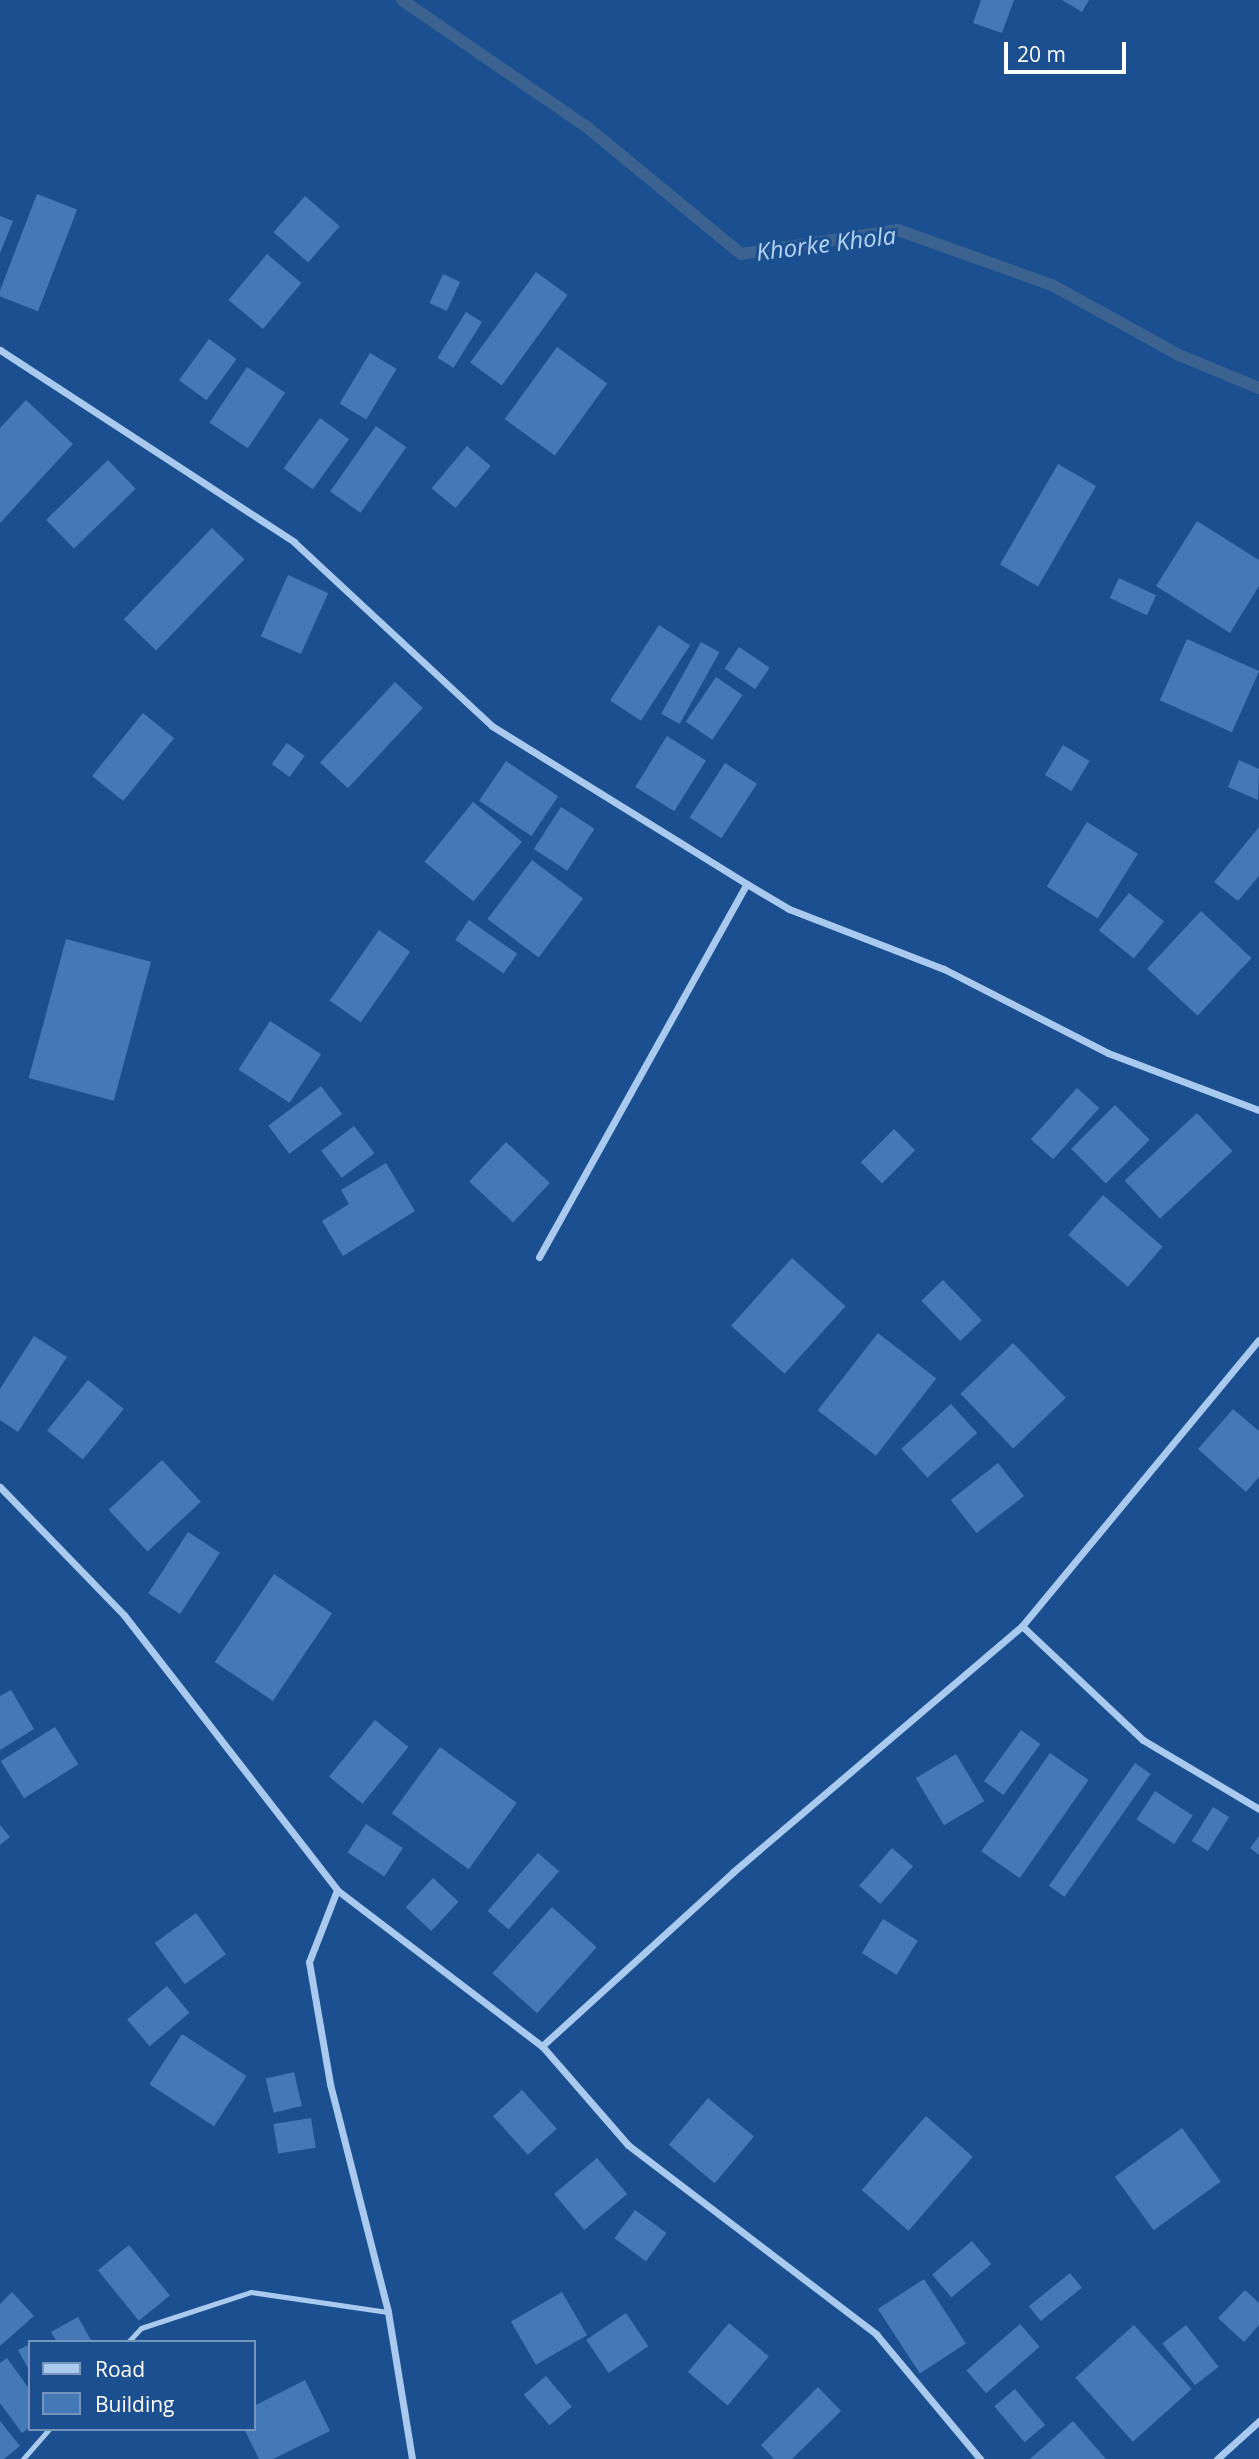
<!DOCTYPE html>
<html>
<head>
<meta charset="utf-8">
<style>
  body { margin:0 }
  #map { position:relative; width:1259px; height:2459px; overflow:hidden; background:#1b4f8f; font-family:"Open Sans",sans-serif }
  div>[style] { position:absolute }
  .stream>* { height:12px; margin:-6px; padding:0 6px; transform-origin:6px; border-radius:6px; background:#3c6290 }
  .building>* { inset:0; background:#4478b7; transform-origin:0 0 }
  .service>* { height:5px; margin:-2.5px; padding:0 2.5px; transform-origin:2.5px; border-radius:2.5px; background:#a9c9ee }
  .minor>* { height:7px; margin:-3.5px; padding:0 3.5px; transform-origin:3.5px; border-radius:3.5px; background:#a9c9ee }
  span { translate:-50% -50%; white-space:nowrap; text-align:center; line-height:1.15; -webkit-text-stroke:6px #1b4f8f; paint-order:stroke }
  .water-label { font-size:24px; color:#b5d3f5; font-style:italic }
  .legend { position:absolute; left:28px; top:2340px; width:228px; height:91px; box-sizing:border-box; background:#1b4f8f; border:2px solid #7695bc; margin:0; padding:9px 12px; list-style:none; font-size:21px; color:#fff }
  .legend li { display:flex; align-items:center; gap:14px; height:35px }
  .legend b { width:35px; border:2px solid #7695bc }
  .scale { position:absolute; left:1004px; top:42px; width:122px; height:32px; box-sizing:border-box; border:4px solid #fff; border-top:0; padding-left:9px; font-size:21px; line-height:24px; white-space:nowrap; color:#fff; -webkit-text-stroke:5px #1b4f8f; paint-order:stroke }
</style>
</head>
<body>
<div id="map">
  <div class="stream">
    <i style="left:402px;top:0;width:224px;rotate:34.5deg"></i>
    <i style="left:587px;top:127px;width:200px;rotate:39.5deg"></i>
    <i style="left:741px;top:254px;width:159px;rotate:-8.7deg"></i>
    <i style="left:898px;top:230px;width:164px;rotate:19.7deg"></i>
    <i style="left:1052px;top:285px;width:145px;rotate:28.9deg"></i>
    <i style="left:1179px;top:355px;width:87px;rotate:22.4deg"></i>
  </div>
  <div class="building">
    <i style="clip-path:polygon(981px 0,1014px 0,1002px 33px,973px 23px)"></i>
    <i style="clip-path:polygon(1062px 0,1089px 0,1082px 12px)"></i>
    <i style="left:37px;top:194px;width:43px;height:109px;rotate:21deg"></i>
    <i style="left:305px;top:196px;width:46px;height:48px;rotate:41deg"></i>
    <i style="clip-path:polygon(0 216px,13px 221px,0 253px)"></i>
    <i style="left:267px;top:254px;width:45px;height:60px;rotate:40deg"></i>
    <i style="left:536px;top:272px;width:39px;height:112px;rotate:36deg"></i>
    <i style="left:443px;top:274px;width:19px;height:32px;rotate:25deg"></i>
    <i style="left:466px;top:312px;width:19px;height:54px;rotate:32deg"></i>
    <i style="left:209px;top:339px;width:34px;height:51px;rotate:36deg"></i>
    <i style="left:557px;top:347px;width:62px;height:89px;rotate:36deg"></i>
    <i style="left:370px;top:353px;width:31px;height:59px;rotate:31deg"></i>
    <i style="left:247px;top:367px;width:46px;height:67px;rotate:34deg"></i>
    <i style="clip-path:polygon(26px 400px,73px 444px,0 523px,0 428px)"></i>
    <i style="left:320px;top:418px;width:36px;height:62px;rotate:36deg"></i>
    <i style="left:376px;top:426px;width:37px;height:80px;rotate:35deg"></i>
    <i style="left:467px;top:446px;width:31px;height:55px;rotate:40deg"></i>
    <i style="left:108px;top:460px;width:40px;height:86px;rotate:46deg"></i>
    <i style="left:1058px;top:464px;width:44px;height:116px;rotate:30deg"></i>
    <i style="clip-path:polygon(1197px 521px,1259px 560px,1259px 586px,1230px 633px,1156px 586px)"></i>
    <i style="left:212px;top:528px;width:45px;height:127px;rotate:44deg"></i>
    <i style="left:288px;top:575px;width:44px;height:67px;rotate:24deg"></i>
    <i style="left:1119px;top:578px;width:41px;height:22px;rotate:25deg"></i>
    <i style="left:659px;top:625px;width:37px;height:90px;rotate:33deg"></i>
    <i style="left:1187px;top:639px;width:79px;height:67px;rotate:24deg"></i>
    <i style="left:701px;top:642px;width:21px;height:82px;rotate:29deg"></i>
    <i style="left:739px;top:647px;width:37px;height:26px;rotate:34deg"></i>
    <i style="left:716px;top:677px;width:32px;height:54px;rotate:34deg"></i>
    <i style="left:395px;top:682px;width:38px;height:110px;rotate:43deg"></i>
    <i style="left:143px;top:713px;width:40px;height:81px;rotate:39deg"></i>
    <i style="left:667px;top:736px;width:46px;height:60px;rotate:32deg"></i>
    <i style="left:287px;top:743px;width:22px;height:26px;rotate:36deg"></i>
    <i style="left:1063px;top:745px;width:31px;height:35px;rotate:31deg"></i>
    <i style="clip-path:polygon(1239px 760px,1259px 769px,1258px 800px,1228px 787px)"></i>
    <i style="left:506px;top:761px;width:63px;height:48px;rotate:34deg"></i>
    <i style="left:725px;top:763px;width:38px;height:65px;rotate:33deg"></i>
    <i style="left:473px;top:802px;width:63px;height:77px;rotate:39deg"></i>
    <i style="left:561px;top:807px;width:40px;height:50px;rotate:33deg"></i>
    <i style="left:1087px;top:822px;width:60px;height:76px;rotate:32deg"></i>
    <i style="clip-path:polygon(1259px 827px,1259px 876px,1238px 901px,1214px 882px)"></i>
    <i style="left:532px;top:860px;width:64px;height:74px;rotate:37deg"></i>
    <i style="left:1129px;top:893px;width:45px;height:48px;rotate:39deg"></i>
    <i style="left:1201px;top:911px;width:69px;height:79px;rotate:43deg"></i>
    <i style="left:469px;top:920px;width:59px;height:24px;rotate:35deg"></i>
    <i style="left:379px;top:930px;width:38px;height:86px;rotate:35deg"></i>
    <i style="left:66px;top:939px;width:88px;height:144px;rotate:15deg"></i>
    <i style="left:270px;top:1021px;width:61px;height:58px;rotate:33deg"></i>
    <i style="left:321px;top:1086px;width:35px;height:66px;rotate:53deg"></i>
    <i style="left:1077px;top:1088px;width:30px;height:69px;rotate:42deg"></i>
    <i style="left:1115px;top:1105px;width:49px;height:62px;rotate:45deg"></i>
    <i style="left:1197px;top:1113px;width:52px;height:99px;rotate:47deg"></i>
    <i style="left:354px;top:1126px;width:34px;height:41px;rotate:53deg"></i>
    <i style="left:894px;top:1129px;width:30px;height:47px;rotate:45deg"></i>
    <i style="left:506px;top:1142px;width:60px;height:54px;rotate:43deg"></i>
    <i style="clip-path:polygon(386px 1163px,415px 1211px,343px 1256px,322px 1221px,349px 1204px,341px 1190px)"></i>
    <i style="left:1103px;top:1195px;width:79px;height:53px;rotate:41deg"></i>
    <i style="left:792px;top:1258px;width:72px;height:91px;rotate:42deg"></i>
    <i style="left:943px;top:1280px;width:56px;height:30px;rotate:46deg"></i>
    <i style="left:878px;top:1333px;width:74px;height:98px;rotate:38deg"></i>
    <i style="clip-path:polygon(34px 1336px,67px 1357px,18px 1432px,0 1420px,0 1389px)"></i>
    <i style="left:1013px;top:1343px;width:76px;height:73px;rotate:46deg"></i>
    <i style="left:88px;top:1380px;width:46px;height:65px;rotate:39deg"></i>
    <i style="left:951px;top:1404px;width:39px;height:67px;rotate:48deg"></i>
    <i style="clip-path:polygon(1233px 1409px,1259px 1431px,1259px 1477px,1246px 1492px,1198px 1449px)"></i>
    <i style="left:162px;top:1460px;width:57px;height:73px;rotate:47deg"></i>
    <i style="left:998px;top:1463px;width:42px;height:60px;rotate:52deg"></i>
    <i style="left:188px;top:1532px;width:38px;height:73px;rotate:33deg"></i>
    <i style="left:274px;top:1574px;width:70px;height:106px;rotate:34deg"></i>
    <i style="clip-path:polygon(11px 1690px,34px 1729px,0 1750px,0 1696px)"></i>
    <i style="left:375px;top:1720px;width:43px;height:73px;rotate:39deg"></i>
    <i style="left:55px;top:1727px;width:44px;height:64px;rotate:58deg"></i>
    <i style="left:1021px;top:1730px;width:24px;height:63px;rotate:36deg"></i>
    <i style="left:440px;top:1747px;width:95px;height:82px;rotate:36deg"></i>
    <i style="left:1050px;top:1753px;width:47px;height:120px;rotate:35deg"></i>
    <i style="left:956px;top:1754px;width:55px;height:47px;rotate:59deg"></i>
    <i style="left:1135px;top:1763px;width:19px;height:150px;rotate:35deg"></i>
    <i style="left:1155px;top:1791px;width:45px;height:34px;rotate:33deg"></i>
    <i style="left:1213px;top:1807px;width:19px;height:40px;rotate:32deg"></i>
    <i style="left:366px;top:1824px;width:44px;height:34px;rotate:33deg"></i>
    <i style="clip-path:polygon(0 1825px,10px 1837px,0 1845px)"></i>
    <i style="clip-path:polygon(1259px 1836px,1259px 1855px,1250px 1848px)"></i>
    <i style="left:892px;top:1848px;width:28px;height:50px;rotate:41deg"></i>
    <i style="left:538px;top:1853px;width:28px;height:77px;rotate:41deg"></i>
    <i style="left:433px;top:1878px;width:35px;height:40px;rotate:43deg"></i>
    <i style="left:552px;top:1907px;width:60px;height:89px;rotate:42deg"></i>
    <i style="left:196px;top:1913px;width:51px;height:51px;rotate:54deg"></i>
    <i style="left:883px;top:1919px;width:41px;height:40px;rotate:32deg"></i>
    <i style="left:167px;top:1986px;width:35px;height:52px;rotate:50deg"></i>
    <i style="left:182px;top:2034px;width:77px;height:60px;rotate:33deg"></i>
    <i style="left:294px;top:2072px;width:35px;height:29px;rotate:77deg"></i>
    <i style="left:522px;top:2090px;width:52px;height:39px;rotate:48deg"></i>
    <i style="left:708px;top:2098px;width:60px;height:61px;rotate:40deg"></i>
    <i style="left:926px;top:2116px;width:62px;height:98px;rotate:41deg"></i>
    <i style="left:311px;top:2118px;width:30px;height:38px;rotate:81deg"></i>
    <i style="left:1182px;top:2128px;width:66px;height:83px;rotate:54deg"></i>
    <i style="left:597px;top:2158px;width:47px;height:56px;rotate:50deg"></i>
    <i style="left:635px;top:2210px;width:39px;height:35px;rotate:36deg"></i>
    <i style="left:972px;top:2241px;width:30px;height:52px;rotate:50deg"></i>
    <i style="left:129px;top:2245px;width:65px;height:40px;rotate:51deg"></i>
    <i style="left:1070px;top:2273px;width:19px;height:53px;rotate:51deg"></i>
    <i style="left:924px;top:2279px;width:77px;height:55px;rotate:57deg"></i>
    <i style="clip-path:polygon(1245px 2290px,1259px 2303px,1259px 2325px,1244px 2342px,1218px 2318px)"></i>
    <i style="clip-path:polygon(12px 2292px,34px 2316px,0 2346px,0 2304px)"></i>
    <i style="left:562px;top:2292px;width:50px;height:59px;rotate:60deg"></i>
    <i style="left:626px;top:2313px;width:40px;height:48px;rotate:56deg"></i>
    <i style="clip-path:polygon(78px 2317px,92px 2342px,57px 2342px,51px 2332px)"></i>
    <i style="left:729px;top:2323px;width:52px;height:64px;rotate:40deg"></i>
    <i style="left:1020px;top:2324px;width:30px;height:71px;rotate:49deg"></i>
    <i style="left:1134px;top:2325px;width:86px;height:79px;rotate:48deg"></i>
    <i style="left:1186px;top:2325px;width:53px;height:30px;rotate:52deg"></i>
    <i style="clip-path:polygon(30px 2344px,30px 2372px,18px 2350px)"></i>
    <i style="clip-path:polygon(7px 2358px,30px 2390px,30px 2427px,22px 2433px,0 2403px,0 2363px)"></i>
    <i style="left:546px;top:2376px;width:40px;height:29px;rotate:50deg"></i>
    <i style="clip-path:polygon(305px 2380px,330px 2431px,273px 2459px,259px 2459px,244px 2429px,254px 2429px,254px 2406px)"></i>
    <i style="clip-path:polygon(818px 2387px,841px 2411px,792px 2459px,774px 2459px,761px 2445px)"></i>
    <i style="left:1015px;top:2389px;width:47px;height:27px;rotate:50deg"></i>
    <i style="clip-path:polygon(0 2421px,20px 2446px,4px 2459px,0 2459px)"></i>
    <i style="clip-path:polygon(1073px 2421px,1106px 2459px,1030px 2459px)"></i>
  </div>
  <div class="service">
    <i style="left:128px;top:2342px;width:19px;rotate:-47deg"></i>
    <i style="left:141px;top:2328px;width:116px;rotate:-18.1deg"></i>
    <i style="left:251px;top:2292px;width:138px;rotate:8.3deg"></i>
    <i style="left:23px;top:2459px;width:40px;rotate:-49deg"></i>
  </div>
  <div class="minor">
    <i style="left:0;top:350px;width:351px;rotate:33.1deg"></i>
    <i style="left:294px;top:542px;width:270px;rotate:42.9deg"></i>
    <i style="left:492px;top:726px;width:300px;rotate:31.8deg"></i>
    <i style="left:747px;top:884px;width:49px;rotate:30.8deg"></i>
    <i style="left:789px;top:909px;width:166px;rotate:21.2deg"></i>
    <i style="left:944px;top:969px;width:184px;rotate:27.1deg"></i>
    <i style="left:1108px;top:1053px;width:161px;rotate:20.7deg"></i>
    <i style="left:539px;top:1257px;width:427px;rotate:-60.9deg"></i>
    <i style="left:0;top:1487px;width:178px;rotate:45.9deg"></i>
    <i style="left:124px;top:1615px;width:348px;rotate:52.2deg"></i>
    <i style="left:337px;top:1890px;width:258px;rotate:37.3deg"></i>
    <i style="left:542px;top:2046px;width:131px;rotate:49deg"></i>
    <i style="left:628px;top:2145px;width:312px;rotate:37.3deg"></i>
    <i style="left:876px;top:2334px;width:163px;rotate:50.2deg"></i>
    <i style="left:1022px;top:1626px;width:166px;rotate:43.3deg"></i>
    <i style="left:1143px;top:1740px;width:135px;rotate:30.7deg"></i>
    <i style="left:337px;top:1890px;width:77px;rotate:111.3deg"></i>
    <i style="left:309px;top:1962px;width:124px;rotate:80.2deg"></i>
    <i style="left:330px;top:2084px;width:235px;rotate:75.7deg"></i>
    <i style="left:388px;top:2312px;width:149px;rotate:80.7deg"></i>
    <i style="left:542px;top:2046px;width:258px;rotate:-42.3deg"></i>
    <i style="left:733px;top:1872px;width:380px;rotate:-40.4deg"></i>
    <i style="left:1022px;top:1626px;width:371px;rotate:-50.4deg"></i>
    <i style="left:1217px;top:2459px;width:57px;rotate:-42.1deg"></i>
  </div>
  <div class="water-label">
    <span style="left:826px;top:243px;rotate:-7deg">Khorke Khola</span>
  </div>
  <ul class="legend">
  <li><b style="height:9px;background:#a9c9ee"></b>Road</li>
  <li><b style="height:19px;background:#4478b7"></b>Building</li>
  </ul>
  <div class="scale">20 m</div>
</div>
</body>
</html>
